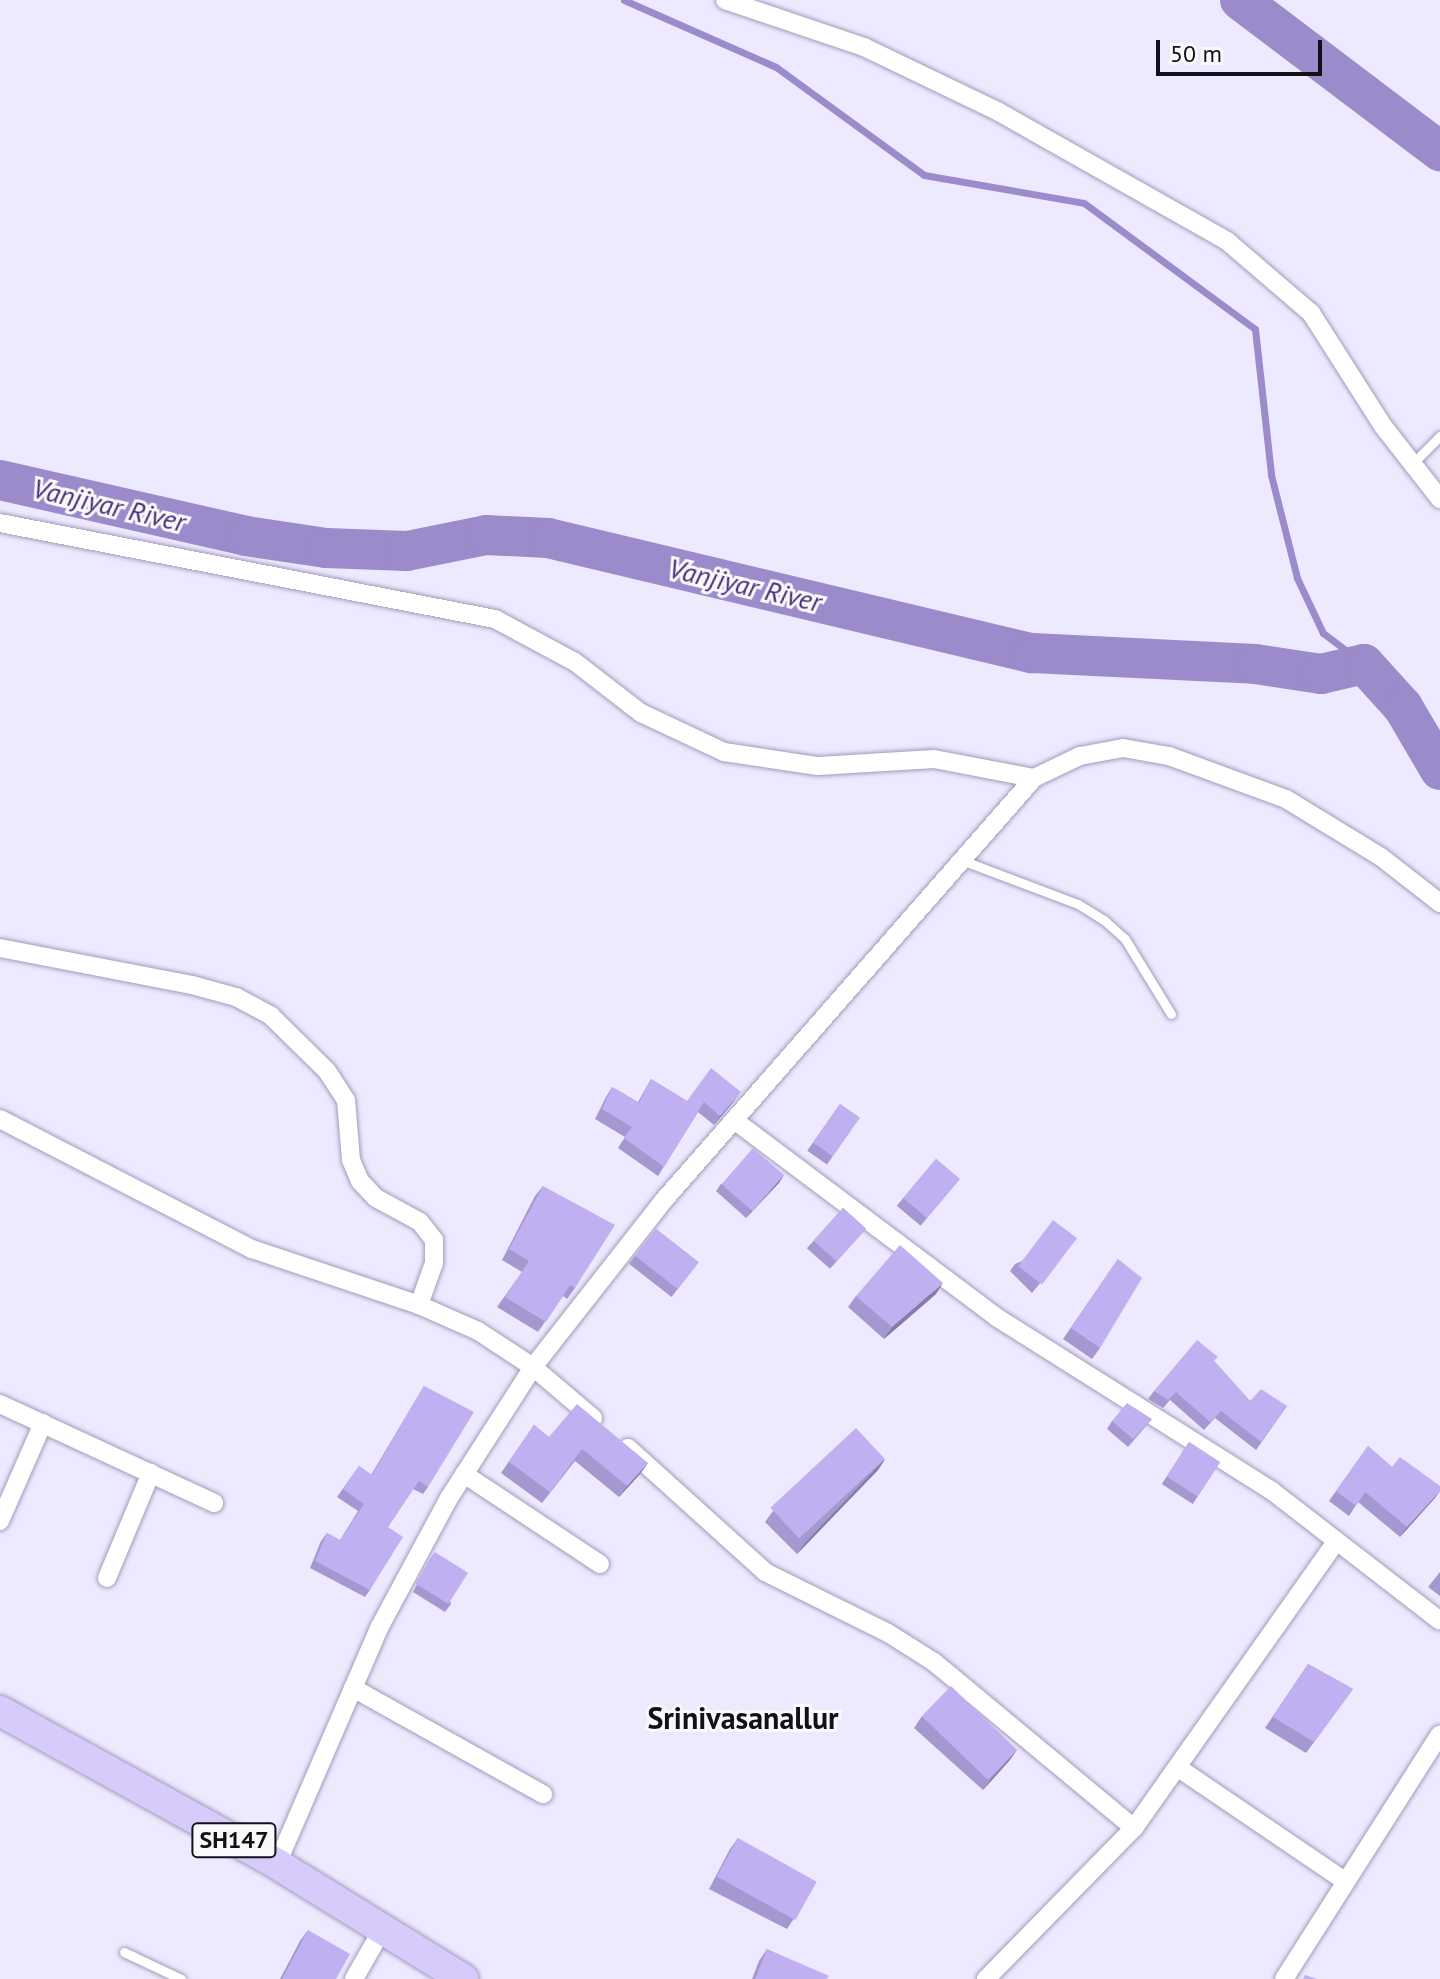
<!DOCTYPE html>
<html>
<head>
<meta charset="utf-8">
<style>
  body { margin:0 }
  #map { position:relative; width:1440px; height:1979px; overflow:hidden; background:#ede9fe; font-family:"PT Sans",sans-serif }
  div>[style] { position:absolute }
  .stream>* { height:7px; margin:-3.5px; padding:0 3.5px; transform-origin:3.5px; border-radius:3.5px; background:#9b8bcb }
  .river>* { height:40px; margin:-20px; padding:0 20px; transform-origin:20px; border-radius:20px; background:#9b8bcb }
  .roads { filter:drop-shadow(0 0 2px #a29bbb) drop-shadow(0 0 2px #a29bbb) }
  .service>* { height:9px; margin:-4.5px; padding:0 4.5px; transform-origin:4.5px; border-radius:4.5px; background:#fff }
  .minor>* { height:18px; margin:-9px; padding:0 9px; transform-origin:9px; border-radius:9px; background:#fff }
  .primary>* { height:30px; margin:-15px; padding:0 15px; transform-origin:15px; border-radius:15px; background:#d7cbfb }
  .wall>* { inset:0; background:#a597d0; transform-origin:0 0 }
  .shaded-wall>* { inset:0; background:#867ba9 }
  .building>* { inset:0; background:#c0b0f2; transform-origin:0 0 }
  span { translate:-50% -50%; white-space:nowrap; text-align:center; line-height:1.15; -webkit-text-stroke:6px #f9f9f9; paint-order:stroke }
  .shield-label span { padding:2px 6px; background:#f9f9f9; border:2px solid; border-radius:6px; -webkit-text-stroke-width:0 }
  .shield-label { font-size:24px; color:#13101b; font-weight:700 }
  .water-label { font-size:28px; color:#482f7b; font-style:italic }
  .quarter-label { font-size:30px; color:#13101b; font-weight:700 }
  .scale { position:absolute; left:1156px; top:40px; width:166px; height:36px; box-sizing:border-box; border:4px solid #13101b; border-top:0; padding-left:10px; font-size:24px; line-height:28px; white-space:nowrap; color:#13101b; -webkit-text-stroke:6px #f9f9f9; paint-order:stroke }
</style>
</head>
<body>
<div id="map">
  <div class="stream">
    <i style="left:624px;top:0;width:166px;rotate:23.8deg"></i>
    <i style="left:776px;top:67px;width:183px;rotate:36.1deg"></i>
    <i style="left:924px;top:175px;width:162px;rotate:9.9deg"></i>
    <i style="left:1084px;top:203px;width:212px;rotate:36.4deg"></i>
    <i style="left:1255px;top:329px;width:147px;rotate:83.7deg"></i>
    <i style="left:1271px;top:475px;width:106px;rotate:75.8deg"></i>
    <i style="left:1297px;top:578px;width:61px;rotate:64.7deg"></i>
    <i style="left:1323px;top:633px;width:51px;rotate:37.1deg"></i>
  </div>
  <div class="river">
    <i style="left:1240px;top:0;width:251px;rotate:37.1deg"></i>
    <i style="left:0;top:480px;width:252px;rotate:12.8deg"></i>
    <i style="left:246px;top:536px;width:81px;rotate:8.5deg"></i>
    <i style="left:326px;top:548px;width:81px;rotate:2.1deg"></i>
    <i style="left:407px;top:551px;width:81px;rotate:-11.4deg"></i>
    <i style="left:486px;top:535px;width:62px;rotate:2.8deg"></i>
    <i style="left:548px;top:538px;width:497px;rotate:13.4deg"></i>
    <i style="left:1032px;top:653px;width:223px;rotate:2.8deg"></i>
    <i style="left:1255px;top:664px;width:67px;rotate:8.6deg"></i>
    <i style="left:1321px;top:674px;width:44px;rotate:-13.1deg"></i>
    <i style="left:1364px;top:664px;width:58px;rotate:47.8deg"></i>
    <i style="left:1403px;top:707px;width:73px;rotate:59.6deg"></i>
  </div>
  <div class="roads">
    <div class="service">
      <i style="left:1412px;top:464px;width:40px;rotate:-45deg"></i>
      <i style="left:964px;top:861px;width:122px;rotate:20.7deg"></i>
      <i style="left:1078px;top:904px;width:31px;rotate:32deg"></i>
      <i style="left:1104px;top:920px;width:28px;rotate:42deg"></i>
      <i style="left:1125px;top:939px;width:88px;rotate:58.5deg"></i>
      <i style="left:124px;top:1952px;width:63px;rotate:25.3deg"></i>
    </div>
    <div class="minor">
      <i style="left:725px;top:0;width:147px;rotate:18.7deg"></i>
      <i style="left:864px;top:47px;width:150px;rotate:25.7deg"></i>
      <i style="left:999px;top:112px;width:262px;rotate:29.5deg"></i>
      <i style="left:1227px;top:241px;width:111px;rotate:40.6deg"></i>
      <i style="left:1311px;top:313px;width:134px;rotate:57.5deg"></i>
      <i style="left:1383px;top:426px;width:93px;rotate:52deg"></i>
      <i style="left:0;top:523px;width:504px;rotate:10.98deg"></i>
      <i style="left:495px;top:619px;width:91px;rotate:28.3deg"></i>
      <i style="left:575px;top:662px;width:83px;rotate:37.7deg"></i>
      <i style="left:641px;top:713px;width:92px;rotate:25.2deg"></i>
      <i style="left:724px;top:752px;width:95px;rotate:8.5deg"></i>
      <i style="left:818px;top:766px;width:116px;rotate:-3.5deg"></i>
      <i style="left:934px;top:759px;width:102px;rotate:10.8deg"></i>
      <i style="left:0;top:948px;width:196px;rotate:10.9deg"></i>
      <i style="left:192px;top:985px;width:46px;rotate:15.3deg"></i>
      <i style="left:236px;top:997px;width:40px;rotate:28deg"></i>
      <i style="left:271px;top:1016px;width:78px;rotate:44.5deg"></i>
      <i style="left:327px;top:1071px;width:35px;rotate:57deg"></i>
      <i style="left:346px;top:1100px;width:60px;rotate:85.2deg"></i>
      <i style="left:351px;top:1160px;width:23px;rotate:67deg"></i>
      <i style="left:360px;top:1181px;width:23px;rotate:47deg"></i>
      <i style="left:376px;top:1198px;width:50px;rotate:28.6deg"></i>
      <i style="left:420px;top:1222px;width:23px;rotate:52deg"></i>
      <i style="left:434px;top:1240px;width:23px;rotate:90deg"></i>
      <i style="left:434px;top:1263px;width:45px;rotate:109.7deg"></i>
      <i style="left:0;top:1119px;width:284px;rotate:27.3deg"></i>
      <i style="left:252px;top:1249px;width:176px;rotate:18.5deg"></i>
      <i style="left:419px;top:1305px;width:64px;rotate:23.8deg"></i>
      <i style="left:478px;top:1331px;width:66px;rotate:33.2deg"></i>
      <i style="left:533px;top:1367px;width:79px;rotate:40.4deg"></i>
      <i style="left:734px;top:1120px;width:328px;rotate:36.9deg"></i>
      <i style="left:996px;top:1317px;width:326px;rotate:32.2deg"></i>
      <i style="left:1272px;top:1491px;width:212px;rotate:37.7deg"></i>
      <i style="left:0;top:1404px;width:236px;rotate:24.8deg"></i>
      <i style="left:628px;top:1448px;width:185px;rotate:42.1deg"></i>
      <i style="left:765px;top:1572px;width:137px;rotate:26.4deg"></i>
      <i style="left:888px;top:1633px;width:54px;rotate:32.2deg"></i>
      <i style="left:934px;top:1662px;width:260px;rotate:39.7deg"></i>
      <i style="left:464px;top:1474px;width:163px;rotate:33.5deg"></i>
      <i style="left:0;top:1521px;width:107px;rotate:-66.3deg"></i>
      <i style="left:107px;top:1578px;width:114px;rotate:-67.3deg"></i>
      <i style="left:353px;top:1688px;width:218px;rotate:29.2deg"></i>
      <i style="left:1177px;top:1767px;width:204px;rotate:34.2deg"></i>
      <i style="left:277px;top:1864px;width:257px;rotate:-66.6deg"></i>
      <i style="left:379px;top:1628px;width:148px;rotate:-61.7deg"></i>
      <i style="left:449px;top:1498px;width:156px;rotate:-57.3deg"></i>
      <i style="left:533px;top:1367px;width:212px;rotate:-51.9deg"></i>
      <i style="left:664px;top:1200px;width:561px;rotate:-48.76deg"></i>
      <i style="left:1034px;top:778px;width:51px;rotate:-25.6deg"></i>
      <i style="left:1080px;top:756px;width:44px;rotate:-10.5deg"></i>
      <i style="left:1123px;top:748px;width:47px;rotate:9.9deg"></i>
      <i style="left:1169px;top:756px;width:125px;rotate:20.2deg"></i>
      <i style="left:1286px;top:799px;width:111px;rotate:31.4deg"></i>
      <i style="left:1381px;top:857px;width:75px;rotate:37.9deg"></i>
      <i style="left:354px;top:1979px;width:56px;rotate:-60.3deg"></i>
      <i style="left:986px;top:1979px;width:211px;rotate:-45.6deg"></i>
      <i style="left:1134px;top:1828px;width:350px;rotate:-54.8deg"></i>
      <i style="left:1284px;top:1979px;width:290px;rotate:-57.5deg"></i>
    </div>
    <div class="primary">
      <i style="left:0;top:1711px;width:316px;rotate:28.9deg"></i>
      <i style="left:277px;top:1864px;width:219px;rotate:31.7deg"></i>
    </div>
  </div>
  <div class="wall">
    <i style="clip-path:polygon(651px 1079px,687px 1101px,734px 1101px,714px 1125px,698px 1112px,658px 1176px,618px 1148px,625px 1137px,595px 1119px,606px 1097px,612px 1087px,638px 1102px)"></i>
    <i style="left:840px;top:1104px;width:24px;height:57px;rotate:35deg"></i>
    <i style="left:936px;top:1159px;width:31px;height:61px;rotate:40deg"></i>
    <i style="clip-path:polygon(784px 1175px,746px 1218px,716px 1191px,721px 1184px)"></i>
    <i style="clip-path:polygon(543px 1186px,575px 1288px,567px 1299px,563px 1296px,538px 1332px,497px 1307px,522px 1272px,502px 1260px,535px 1196px)"></i>
    <i style="left:843px;top:1208px;width:31px;height:54px;rotate:42deg"></i>
    <i style="left:656px;top:1229px;width:54px;height:44px;rotate:38deg"></i>
    <i style="clip-path:polygon(1077px 1238px,1032px 1293px,1010px 1271px,1015px 1264px)"></i>
    <i style="clip-path:polygon(1118px 1259px,1100px 1348px,1092px 1359px,1063px 1339px)"></i>
    <i style="clip-path:polygon(936px 1294px,884px 1339px,848px 1307px,856px 1296px)"></i>
    <i style="clip-path:polygon(1215px 1362px,1250px 1401px,1287px 1406px,1256px 1450px,1215px 1418px,1204px 1430px,1170px 1400px,1163px 1408px,1148px 1399px,1154px 1391px)"></i>
    <i style="clip-path:polygon(424px 1386px,428px 1487px,423px 1494px,413px 1489px,388px 1527px,370px 1590px,365px 1597px,310px 1568px,321px 1541px,327px 1533px,340px 1540px,358px 1511px,337px 1497px,359px 1466px,371px 1475px)"></i>
    <i style="clip-path:polygon(1152px 1419px,1128px 1447px,1107px 1429px,1112px 1421px)"></i>
    <i style="clip-path:polygon(534px 1425px,549px 1437px,648px 1463px,640px 1474px,619px 1497px,575px 1461px,542px 1503px,501px 1473px)"></i>
    <i style="left:1189px;top:1442px;width:37px;height:50px;rotate:33deg"></i>
    <i style="clip-path:polygon(1368px 1446px,1392px 1467px,1440px 1491px,1400px 1537px,1358px 1502px,1349px 1516px,1329px 1501px)"></i>
    <i style="clip-path:polygon(885px 1459px,878px 1470px,797px 1554px,765px 1522px,773px 1511px)"></i>
    <i style="clip-path:polygon(435px 1552px,451px 1604px,445px 1612px,413px 1592px,430px 1559px)"></i>
    <i style="clip-path:polygon(1440px 1572px,1440px 1596px,1428px 1587px)"></i>
    <i style="clip-path:polygon(1308px 1664px,1353px 1689px,1306px 1753px,1265px 1728px)"></i>
    <i style="clip-path:polygon(922px 1716px,1017px 1750px,1009px 1761px,983px 1790px,914px 1728px)"></i>
    <i style="clip-path:polygon(738px 1838px,795px 1917px,787px 1929px,709px 1889px,730px 1849px)"></i>
    <i style="clip-path:polygon(308px 1930px,336px 1979px,280px 1979px,300px 1941px)"></i>
    <i style="clip-path:polygon(767px 1949px,827px 1979px,752px 1979px,759px 1961px)"></i>
  </div>
  <div class="shaded-wall">
    <i style="clip-path:polygon(741px 1092px,734px 1101px,714px 1125px,720px 1116px)"></i>
    <i style="clip-path:polygon(784px 1175px,779px 1183px,746px 1218px,752px 1210px)"></i>
    <i style="clip-path:polygon(943px 1283px,936px 1294px,884px 1339px,892px 1327px)"></i>
    <i style="clip-path:polygon(885px 1459px,878px 1470px,797px 1554px,805px 1543px)"></i>
    <i style="clip-path:polygon(648px 1463px,640px 1474px,619px 1497px,627px 1486px)"></i>
    <i style="clip-path:polygon(1440px 1491px,1435px 1498px,1400px 1537px,1407px 1527px)"></i>
    <i style="clip-path:polygon(1017px 1750px,1009px 1761px,983px 1790px,991px 1779px)"></i>
  </div>
  <div class="building">
    <i style="clip-path:polygon(711px 1068px,741px 1092px,720px 1116px,704px 1102px,664px 1167px,624px 1138px,632px 1127px,602px 1109px,612px 1087px,639px 1103px,651px 1079px,687px 1101px)"></i>
    <i style="left:840px;top:1104px;width:24px;height:47px;rotate:35deg"></i>
    <i style="left:753px;top:1148px;width:41px;height:48px;rotate:41deg"></i>
    <i style="left:936px;top:1159px;width:31px;height:51px;rotate:40deg"></i>
    <i style="clip-path:polygon(543px 1186px,615px 1225px,575px 1288px,570px 1285px,546px 1322px,505px 1297px,529px 1261px,509px 1249px)"></i>
    <i style="left:843px;top:1208px;width:31px;height:44px;rotate:42deg"></i>
    <i style="left:1053px;top:1220px;width:30px;height:58px;rotate:37deg"></i>
    <i style="left:656px;top:1229px;width:54px;height:34px;rotate:38deg"></i>
    <i style="clip-path:polygon(900px 1245px,943px 1283px,892px 1327px,856px 1296px)"></i>
    <i style="clip-path:polygon(1118px 1259px,1142px 1278px,1100px 1348px,1071px 1328px)"></i>
    <i style="clip-path:polygon(1197px 1340px,1218px 1357px,1214px 1361px,1250px 1401px,1261px 1389px,1287px 1406px,1261px 1442px,1221px 1411px,1210px 1422px,1176px 1392px,1168px 1400px,1154px 1391px)"></i>
    <i style="clip-path:polygon(424px 1386px,474px 1412px,428px 1487px,419px 1481px,388px 1527px,403px 1537px,370px 1590px,315px 1561px,327px 1533px,340px 1540px,364px 1504px,343px 1489px,359px 1466px,372px 1475px)"></i>
    <i style="clip-path:polygon(1127px 1403px,1152px 1419px,1133px 1439px,1112px 1421px)"></i>
    <i style="clip-path:polygon(577px 1404px,648px 1463px,627px 1486px,582px 1449px,550px 1492px,509px 1462px,534px 1425px,549px 1437px)"></i>
    <i style="left:856px;top:1428px;width:42px;height:117px;rotate:47deg"></i>
    <i style="left:1189px;top:1442px;width:37px;height:41px;rotate:33deg"></i>
    <i style="clip-path:polygon(1368px 1446px,1392px 1467px,1400px 1457px,1440px 1486px,1440px 1491px,1407px 1527px,1365px 1492px,1356px 1506px,1336px 1491px)"></i>
    <i style="left:435px;top:1552px;width:39px;height:37px;rotate:32deg"></i>
    <i style="clip-path:polygon(1308px 1664px,1353px 1689px,1314px 1742px,1273px 1717px)"></i>
    <i style="left:951px;top:1686px;width:92px;height:42px;rotate:44deg"></i>
    <i style="left:738px;top:1838px;width:90px;height:44px;rotate:29deg"></i>
    <i style="clip-path:polygon(308px 1930px,350px 1954px,336px 1979px,282px 1979px)"></i>
    <i style="clip-path:polygon(767px 1949px,829px 1976px,827px 1979px,755px 1979px)"></i>
    <i style="clip-path:polygon(1305px 1975px,1317px 1979px,1303px 1979px)"></i>
  </div>
  <div class="shield-label">
    <span style="left:234px;top:1840px">SH147</span>
  </div>
  <div class="water-label">
    <span style="left:109px;top:505px;rotate:13deg">Vanjiyar River</span>
    <span style="left:745px;top:585px;rotate:13deg">Vanjiyar River</span>
  </div>
  <div class="quarter-label">
    <span style="left:743px;top:1718px">Srinivasanallur</span>
  </div>
  <div class="scale">50 m</div>
</div>
</body>
</html>
